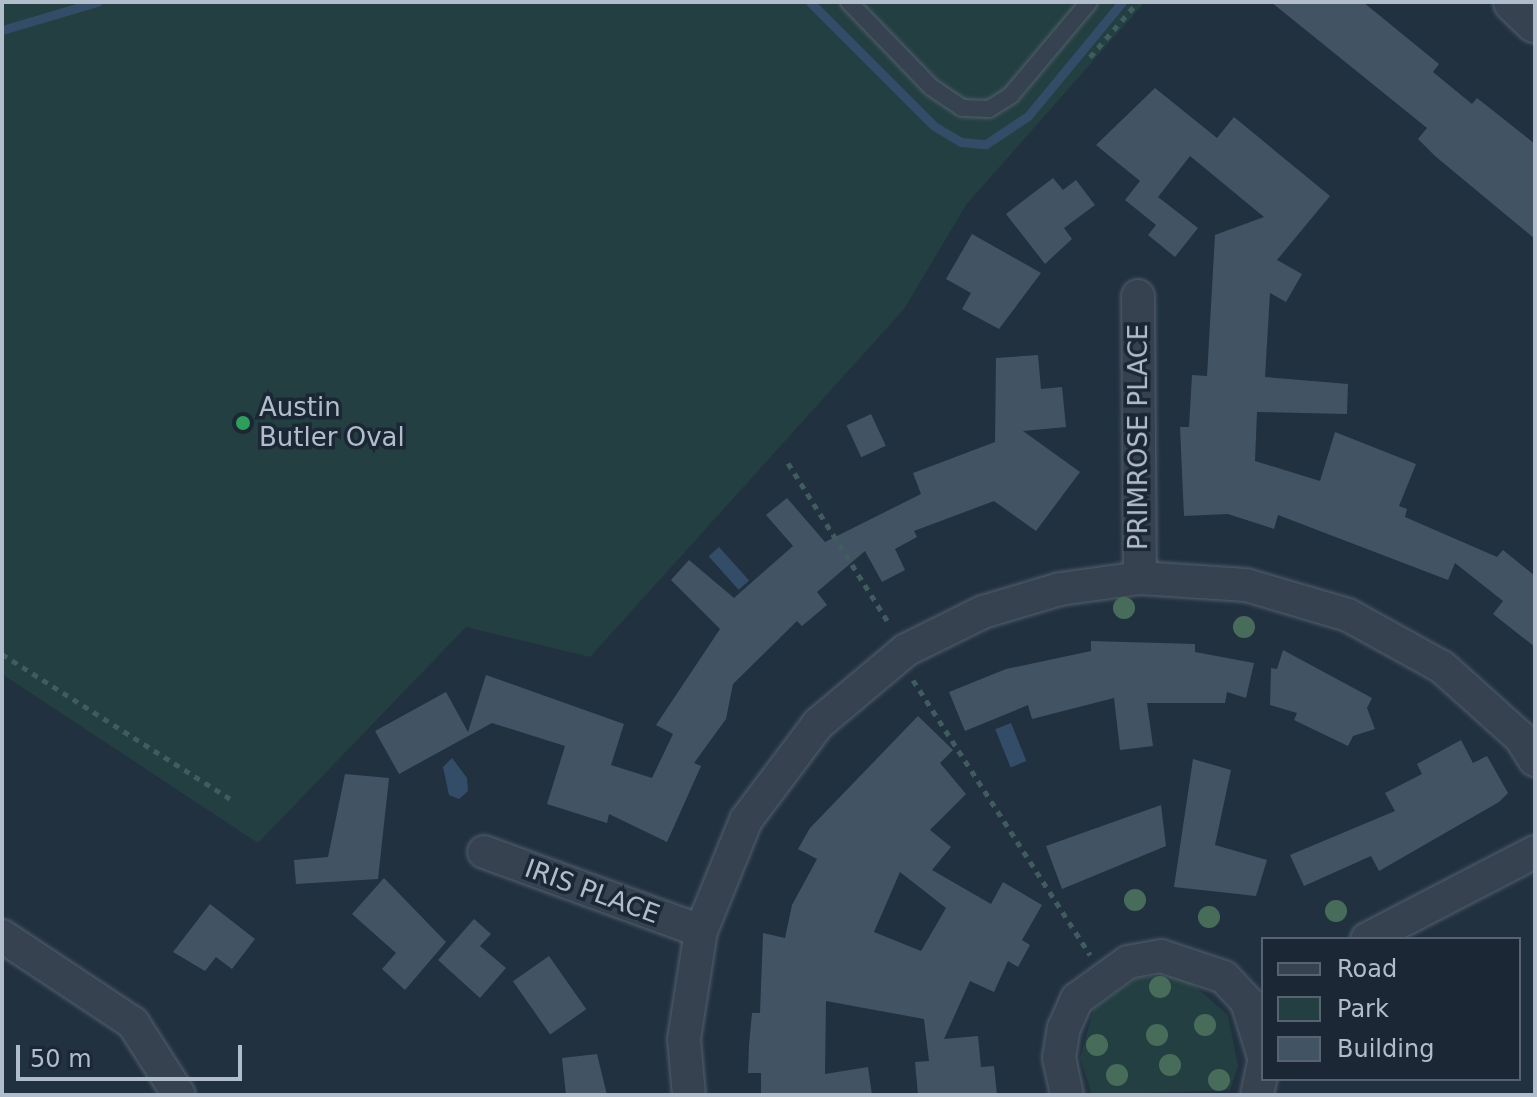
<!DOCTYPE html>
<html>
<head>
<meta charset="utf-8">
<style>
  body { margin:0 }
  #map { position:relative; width:1537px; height:1097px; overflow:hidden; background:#213140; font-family:"DejaVu Sans",sans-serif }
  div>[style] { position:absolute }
  .green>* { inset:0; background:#233f41 }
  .water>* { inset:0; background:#334d69; transform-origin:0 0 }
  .stream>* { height:9px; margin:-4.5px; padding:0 4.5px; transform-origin:4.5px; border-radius:4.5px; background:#334d69 }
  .building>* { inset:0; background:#425364; transform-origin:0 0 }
  .path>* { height:5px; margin-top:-2.5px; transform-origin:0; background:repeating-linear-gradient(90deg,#415c5e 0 6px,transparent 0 12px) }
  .roads { filter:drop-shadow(0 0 2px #54606d) drop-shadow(0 0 2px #54606d) }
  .service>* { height:16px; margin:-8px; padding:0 8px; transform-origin:8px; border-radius:8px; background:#36424f }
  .minor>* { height:32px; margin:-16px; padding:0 16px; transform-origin:16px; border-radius:16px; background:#36424f }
  .tertiary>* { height:40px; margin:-20px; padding:0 20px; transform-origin:20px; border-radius:20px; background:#36424f }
  .trees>* { width:22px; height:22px; margin:-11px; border-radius:50%; background:#476d5a }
  .dots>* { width:22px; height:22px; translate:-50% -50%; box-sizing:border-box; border:4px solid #1b2734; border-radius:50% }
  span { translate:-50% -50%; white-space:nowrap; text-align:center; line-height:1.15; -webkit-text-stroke:7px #1b2734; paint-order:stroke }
  .poi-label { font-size:26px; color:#b1bdca }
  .left { translate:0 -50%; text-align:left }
  .street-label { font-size:26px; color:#b1bdca }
  .frame { position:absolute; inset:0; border:4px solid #b1bdca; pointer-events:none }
  .legend { position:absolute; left:1261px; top:937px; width:260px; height:144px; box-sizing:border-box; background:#1b2734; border:2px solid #576370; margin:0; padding:10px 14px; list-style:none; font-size:24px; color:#b1bdca }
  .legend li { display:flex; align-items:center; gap:16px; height:40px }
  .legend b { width:40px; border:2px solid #576370 }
  .scale { position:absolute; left:16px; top:1045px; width:226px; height:36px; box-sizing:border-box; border:4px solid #b1bdca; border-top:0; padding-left:10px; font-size:24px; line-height:28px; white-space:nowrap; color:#b1bdca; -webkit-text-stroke:6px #1b2734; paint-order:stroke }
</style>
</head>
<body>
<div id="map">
  <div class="green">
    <i style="clip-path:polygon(2px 2px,1145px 2px,966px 205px,904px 309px,590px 657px,466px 627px,258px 843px,2px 674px)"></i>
    <i style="clip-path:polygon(1163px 975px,1189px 981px,1228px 1015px,1238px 1066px,1230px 1090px,1092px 1095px,1080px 1058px,1094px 1008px,1137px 978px)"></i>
  </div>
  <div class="water">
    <i style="left:719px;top:547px;width:45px;height:14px;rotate:48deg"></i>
    <i style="left:1011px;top:723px;width:41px;height:17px;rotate:68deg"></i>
    <i style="clip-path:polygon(452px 758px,467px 778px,468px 791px,459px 799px,449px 795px,443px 767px)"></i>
  </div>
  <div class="stream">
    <i style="left:810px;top:2px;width:175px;rotate:45deg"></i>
    <i style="left:934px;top:126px;width:31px;rotate:31deg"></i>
    <i style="left:961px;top:142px;width:25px;rotate:5deg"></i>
    <i style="left:986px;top:144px;width:50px;rotate:-33.7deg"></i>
    <i style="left:1028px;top:116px;width:148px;rotate:-50.5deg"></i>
    <i style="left:2px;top:30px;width:99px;rotate:-16.4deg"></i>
  </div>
  <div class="building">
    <i style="clip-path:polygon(1271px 2px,1363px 2px,1439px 64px,1433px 72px,1472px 104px,1477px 98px,1535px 144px,1535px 239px,1435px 156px,1418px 139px,1427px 128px)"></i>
    <i style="clip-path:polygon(1155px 88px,1217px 138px,1234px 117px,1330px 196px,1277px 260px,1302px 274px,1286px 302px,1270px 293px,1265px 377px,1348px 384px,1347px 414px,1257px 412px,1255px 461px,1320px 481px,1335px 432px,1416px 464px,1399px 506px,1407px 509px,1405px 517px,1497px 557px,1503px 550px,1535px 576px,1535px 647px,1493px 614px,1503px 601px,1455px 563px,1448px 580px,1278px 515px,1274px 529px,1228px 514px,1184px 516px,1180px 427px,1189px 427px,1192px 375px,1207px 376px,1215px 235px,1264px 217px,1190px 156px,1158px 197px,1198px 228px,1175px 257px,1148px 235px,1156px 225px,1125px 200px,1140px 181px,1096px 145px)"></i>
    <i style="clip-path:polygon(1053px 178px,1063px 190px,1076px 180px,1095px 205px,1064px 228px,1072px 239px,1045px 264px,1006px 214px)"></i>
    <i style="clip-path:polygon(972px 234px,1041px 273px,999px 329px,962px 309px,971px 293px,946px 279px)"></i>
    <i style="clip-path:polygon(1038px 355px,1041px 389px,1062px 387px,1066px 427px,1023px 431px,1080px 472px,1036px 531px,994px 501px,914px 531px,917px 537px,895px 549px,905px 570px,882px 582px,865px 551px,817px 592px,827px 605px,802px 626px,797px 621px,733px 684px,726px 719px,694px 763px,701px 766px,667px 842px,609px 814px,607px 823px,547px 804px,565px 746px,492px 723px,399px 774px,375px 731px,446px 692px,468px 732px,486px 675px,624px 724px,611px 765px,652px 778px,673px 734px,656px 725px,720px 629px,671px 580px,689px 560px,734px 598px,793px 546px,766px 515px,787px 498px,825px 542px,921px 494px,913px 473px,995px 442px,996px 358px)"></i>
    <i style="left:871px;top:414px;width:35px;height:27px;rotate:65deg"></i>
    <i style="clip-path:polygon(1091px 641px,1195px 644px,1195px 652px,1254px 663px,1246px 698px,1227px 692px,1225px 703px,1147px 703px,1153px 746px,1120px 750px,1114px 698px,1032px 719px,1028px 705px,965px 731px,949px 692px,1006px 669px,1091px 651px)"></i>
    <i style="clip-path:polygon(1283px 650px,1372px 698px,1367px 708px,1375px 729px,1353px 736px,1348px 746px,1294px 720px,1297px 713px,1270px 705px,1271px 668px,1277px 669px)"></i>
    <i style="clip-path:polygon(evenodd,918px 716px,953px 750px,940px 763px,966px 794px,930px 830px,951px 847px,932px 870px,991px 904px,1003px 882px,1042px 905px,1022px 940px,1030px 945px,1018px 967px,1008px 961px,994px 992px,970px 981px,944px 1039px,978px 1036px,981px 1067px,994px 1066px,997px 1095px,918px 1095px,915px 1062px,929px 1061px,924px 1019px,826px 1001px,825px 1074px,868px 1067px,872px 1095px,761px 1093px,761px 1073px,748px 1073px,749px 1045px,752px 1013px,760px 1013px,763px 933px,785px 938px,792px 905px,817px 859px,798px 849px,810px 828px,918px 716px,900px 872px,946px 908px,921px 951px,874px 932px,900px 872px)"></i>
    <i style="clip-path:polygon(1461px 740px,1473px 763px,1487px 756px,1508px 793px,1499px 802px,1379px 871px,1371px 856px,1304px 886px,1290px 855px,1395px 811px,1385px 793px,1422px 774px,1417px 764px)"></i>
    <i style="clip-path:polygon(1193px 759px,1231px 770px,1215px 845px,1267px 860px,1256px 896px,1174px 887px)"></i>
    <i style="clip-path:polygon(345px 774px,389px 778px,378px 879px,296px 884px,294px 860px,328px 857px)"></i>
    <i style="clip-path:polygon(1161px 805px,1166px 846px,1062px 889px,1046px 846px)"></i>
    <i style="clip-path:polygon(384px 878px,446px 942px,405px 990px,382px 969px,396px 953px,352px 914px)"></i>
    <i style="clip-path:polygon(210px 904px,255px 939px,232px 969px,216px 957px,205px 971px,173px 952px)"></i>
    <i style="clip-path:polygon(474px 919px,491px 934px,480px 946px,506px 968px,480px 998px,438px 960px)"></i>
    <i style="left:549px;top:956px;width:65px;height:44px;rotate:55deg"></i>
    <i style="clip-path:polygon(597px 1054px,607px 1095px,566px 1095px,562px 1058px)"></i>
  </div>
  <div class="path">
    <i style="left:1090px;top:57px;width:73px;rotate:-48.9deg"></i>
    <i style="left:788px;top:463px;width:191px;rotate:57.8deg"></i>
    <i style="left:2px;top:654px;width:272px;rotate:32.4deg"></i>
    <i style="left:913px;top:680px;width:327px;rotate:57.2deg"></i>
  </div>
  <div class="roads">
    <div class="service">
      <i style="left:849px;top:2px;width:118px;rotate:46deg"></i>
      <i style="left:931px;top:87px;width:37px;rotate:34deg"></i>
      <i style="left:962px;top:108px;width:27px;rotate:2deg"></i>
      <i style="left:989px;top:109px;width:26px;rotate:-32deg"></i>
      <i style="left:1011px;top:95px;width:121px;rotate:-50deg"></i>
    </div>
    <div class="minor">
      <i style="left:1138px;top:296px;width:282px;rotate:89.6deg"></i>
      <i style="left:484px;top:852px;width:231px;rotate:20deg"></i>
      <i style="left:2px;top:936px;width:157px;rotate:33.6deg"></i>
      <i style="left:133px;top:1023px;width:85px;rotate:57.4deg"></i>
      <i style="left:1367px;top:939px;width:189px;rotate:-27.4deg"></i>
      <i style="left:689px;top:1095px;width:56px;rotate:-95.1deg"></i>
      <i style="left:684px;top:1039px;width:109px;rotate:-81.1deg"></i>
      <i style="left:701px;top:931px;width:120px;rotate:-67.9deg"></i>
      <i style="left:746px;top:820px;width:120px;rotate:-53.1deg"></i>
      <i style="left:818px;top:724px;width:115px;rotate:-40.1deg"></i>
      <i style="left:906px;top:650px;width:86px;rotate:-26.3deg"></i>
      <i style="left:983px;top:612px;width:80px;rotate:-16.6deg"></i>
      <i style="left:1060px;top:589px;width:81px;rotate:-7.8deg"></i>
      <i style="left:1140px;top:578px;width:106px;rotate:3.8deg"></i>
      <i style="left:1246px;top:585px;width:106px;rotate:16.4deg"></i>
      <i style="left:1348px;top:615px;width:107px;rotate:29deg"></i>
      <i style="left:1442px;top:667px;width:106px;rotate:41.9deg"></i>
      <i style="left:1521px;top:738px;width:26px;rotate:58deg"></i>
      <i style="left:1067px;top:1095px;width:38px;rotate:-102deg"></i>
      <i style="left:1059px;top:1058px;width:30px;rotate:-81deg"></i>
      <i style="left:1064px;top:1028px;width:32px;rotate:-66deg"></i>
      <i style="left:1077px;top:999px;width:63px;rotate:-36deg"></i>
      <i style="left:1128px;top:962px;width:34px;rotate:-10deg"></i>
      <i style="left:1161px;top:956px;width:66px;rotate:18.4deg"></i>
      <i style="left:1224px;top:977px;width:34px;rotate:47deg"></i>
      <i style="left:1247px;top:1002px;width:54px;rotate:72.9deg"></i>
      <i style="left:1257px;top:1095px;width:29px;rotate:-78deg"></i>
    </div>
    <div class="tertiary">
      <i style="left:1514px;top:2px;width:29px;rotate:44deg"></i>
    </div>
  </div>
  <div class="trees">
    <i style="left:1124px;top:608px"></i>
    <i style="left:1244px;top:627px"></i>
    <i style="left:1135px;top:900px"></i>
    <i style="left:1336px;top:911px"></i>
    <i style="left:1209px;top:917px"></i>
    <i style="left:1160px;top:987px"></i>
    <i style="left:1205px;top:1025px"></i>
    <i style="left:1157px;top:1035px"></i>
    <i style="left:1097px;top:1045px"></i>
    <i style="left:1170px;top:1065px"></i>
    <i style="left:1117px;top:1075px"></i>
    <i style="left:1219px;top:1080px"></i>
  </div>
  <div class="dots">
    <i style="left:243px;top:423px;background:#2e9e5b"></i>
  </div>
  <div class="poi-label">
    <span class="left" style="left:259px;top:423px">Austin<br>Butler Oval</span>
  </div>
  <div class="street-label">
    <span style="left:1139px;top:437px;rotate:-90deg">PRIMROSE PLACE</span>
    <span style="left:592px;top:892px;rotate:20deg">IRIS PLACE</span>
  </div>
  <div class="frame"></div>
  <ul class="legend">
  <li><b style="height:10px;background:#36424f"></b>Road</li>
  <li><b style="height:22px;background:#233f41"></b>Park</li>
  <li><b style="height:22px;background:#425364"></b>Building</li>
  </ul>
  <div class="scale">50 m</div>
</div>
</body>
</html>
